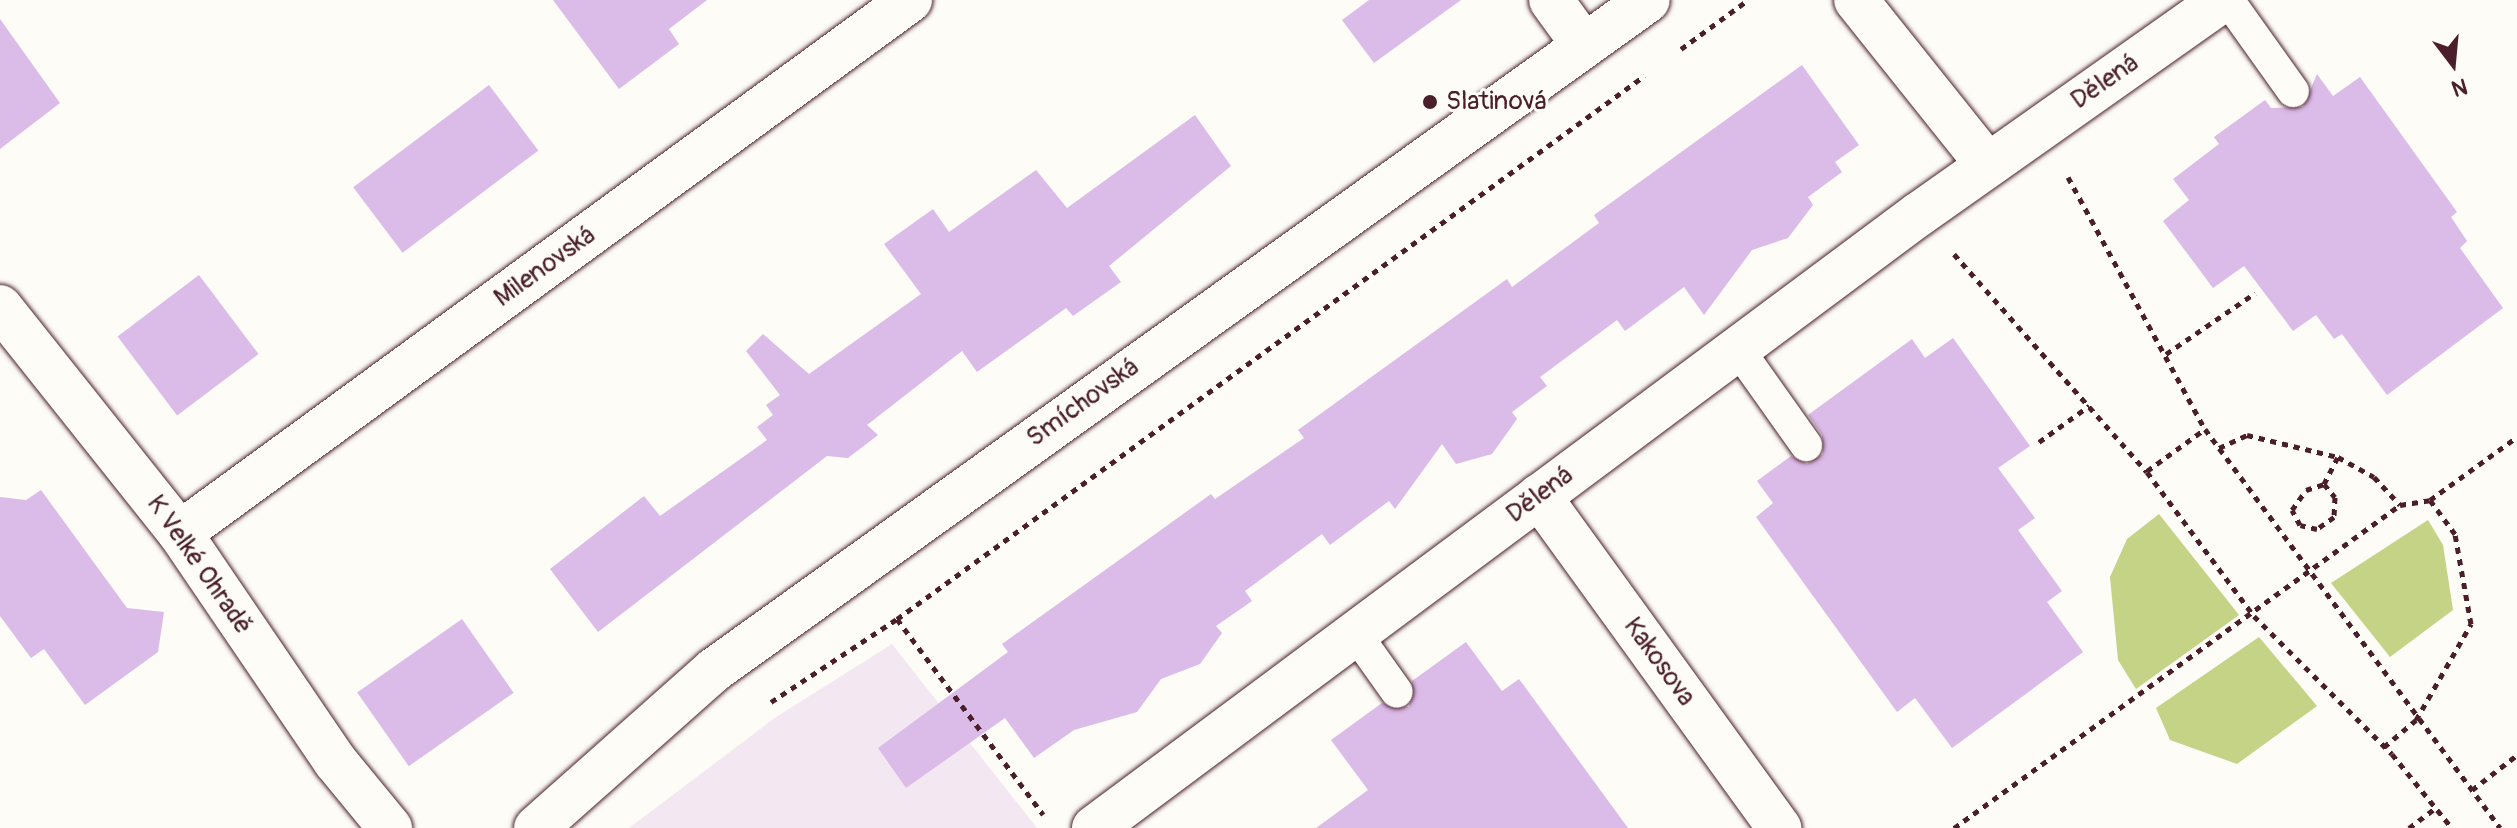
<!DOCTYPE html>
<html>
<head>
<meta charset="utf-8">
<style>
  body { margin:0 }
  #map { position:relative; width:2517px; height:828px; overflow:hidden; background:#fdfcf7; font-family:Pangolin,sans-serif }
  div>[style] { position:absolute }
  .built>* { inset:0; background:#f3e8f2 }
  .green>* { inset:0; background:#c5d387 }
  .building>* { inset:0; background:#dbbbe8; transform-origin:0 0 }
  .path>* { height:5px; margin-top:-2.5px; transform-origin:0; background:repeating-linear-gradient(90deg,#4a1f2b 0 6px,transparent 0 12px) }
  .roads { filter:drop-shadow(0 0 2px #4a1f2b) drop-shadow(0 0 2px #4a1f2b) }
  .service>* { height:32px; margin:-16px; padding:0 16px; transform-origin:16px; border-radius:16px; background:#fdfcf7 }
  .minor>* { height:44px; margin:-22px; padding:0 22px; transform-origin:22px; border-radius:22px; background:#fdfcf7 }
  .tertiary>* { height:44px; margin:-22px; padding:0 22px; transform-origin:22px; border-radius:22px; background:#fdfcf7 }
  .dots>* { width:22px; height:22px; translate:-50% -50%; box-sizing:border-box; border:4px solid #fdfcf7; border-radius:50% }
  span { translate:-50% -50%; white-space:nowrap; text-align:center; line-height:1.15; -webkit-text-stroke:6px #fdfcf7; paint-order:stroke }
  .street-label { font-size:26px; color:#4a1f2b }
  .poi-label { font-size:26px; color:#4a1f2b }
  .left { translate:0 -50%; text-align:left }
  .north { position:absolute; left:2413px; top:24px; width:80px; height:80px; -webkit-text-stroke:6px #fdfcf7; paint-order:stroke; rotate:164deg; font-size:22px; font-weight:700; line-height:32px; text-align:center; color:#4a1f2b }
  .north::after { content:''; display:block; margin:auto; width:28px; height:36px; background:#4a1f2b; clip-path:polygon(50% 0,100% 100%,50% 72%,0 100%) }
</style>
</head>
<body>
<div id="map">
  <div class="built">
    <i style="clip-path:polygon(892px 644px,1037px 828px,629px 828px,776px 717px)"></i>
  </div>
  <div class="green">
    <i style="clip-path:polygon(2159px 514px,2239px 615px,2136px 689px,2118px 660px,2110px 577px,2127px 539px)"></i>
    <i style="clip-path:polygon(2428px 520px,2443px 545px,2453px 610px,2390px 657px,2331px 583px)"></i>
    <i style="clip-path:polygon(2259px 637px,2317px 706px,2237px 764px,2170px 740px,2156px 708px)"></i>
  </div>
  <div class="building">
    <i style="clip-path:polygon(553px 0,707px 0,669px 29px,679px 44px,619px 89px)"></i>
    <i style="clip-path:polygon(1369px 0,1461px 0,1374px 63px,1342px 20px)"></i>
    <i style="clip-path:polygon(0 19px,60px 103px,0 149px)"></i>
    <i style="clip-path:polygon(1802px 65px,1859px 145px,1835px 162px,1842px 172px,1808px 197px,1813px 205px,1788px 238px,1752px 250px,1704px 315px,1684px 287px,1625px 331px,1617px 320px,1540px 377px,1547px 386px,1512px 412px,1517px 419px,1492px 454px,1456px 464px,1442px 444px,1395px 509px,1389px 501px,1330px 545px,1322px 534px,1245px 591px,1252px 601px,1216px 626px,1222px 633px,1200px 664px,1161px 679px,1137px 712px,1074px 730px,1034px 758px,1005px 718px,906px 788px,878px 748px,1008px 652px,1002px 644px,1211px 494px,1215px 499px,1304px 438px,1298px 430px,1507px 279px,1512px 287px,1599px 223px,1594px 215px)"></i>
    <i style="clip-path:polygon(2317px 74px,2333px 96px,2360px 77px,2457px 212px,2451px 217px,2467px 241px,2460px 248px,2503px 308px,2387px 395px,2342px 334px,2334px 339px,2316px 315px,2293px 331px,2244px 266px,2213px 288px,2163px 221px,2189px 200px,2173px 179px,2219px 144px,2214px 137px,2265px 100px,2271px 108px,2303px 107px)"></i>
    <i style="left:489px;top:85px;width:82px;height:170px;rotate:53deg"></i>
    <i style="clip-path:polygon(1195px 115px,1231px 166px,1109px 266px,1121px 282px,1073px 316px,1066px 308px,977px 372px,962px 351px,867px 425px,878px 435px,848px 458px,827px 456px,598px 632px,550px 569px,644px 496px,660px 516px,767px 440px,757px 427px,773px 415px,766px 405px,780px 395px,746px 351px,763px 334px,809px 374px,921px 294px,884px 244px,933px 209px,949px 232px,1036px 170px,1067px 208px)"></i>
    <i style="left:199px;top:275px;width:99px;height:102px;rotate:53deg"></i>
    <i style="clip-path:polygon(1953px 338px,2030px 446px,1998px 468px,2035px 518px,2018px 530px,2062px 591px,2047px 602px,2083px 652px,1952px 748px,1915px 698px,1897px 712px,1756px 517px,1773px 503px,1757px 481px,1791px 456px,1807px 464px,1823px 454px,1822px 435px,1808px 415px,1912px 339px,1925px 358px)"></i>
    <i style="clip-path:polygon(41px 490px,127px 608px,164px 612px,158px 652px,85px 705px,44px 649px,31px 658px,0 616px,0 497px,26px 500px)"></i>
    <i style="left:462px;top:619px;width:90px;height:128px;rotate:55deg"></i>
    <i style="clip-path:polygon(1466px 642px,1502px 691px,1519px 679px,1628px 828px,1316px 828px,1368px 790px,1331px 740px,1382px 703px,1409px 707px,1412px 681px)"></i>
  </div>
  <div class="path">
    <i style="left:1681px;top:49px;width:83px;rotate:-36.2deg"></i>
    <i style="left:2068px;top:177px;width:287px;rotate:61.5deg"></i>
    <i style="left:2205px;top:429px;width:496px;rotate:53.5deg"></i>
    <i style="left:1954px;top:254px;width:291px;rotate:48.5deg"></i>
    <i style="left:2147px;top:472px;width:179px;rotate:53.4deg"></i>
    <i style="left:2254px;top:616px;width:195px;rotate:45deg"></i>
    <i style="left:2392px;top:754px;width:95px;rotate:51deg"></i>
    <i style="left:2166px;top:354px;width:108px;rotate:-34.4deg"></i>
    <i style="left:2039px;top:442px;width:62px;rotate:-35.8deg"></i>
    <i style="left:2219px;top:448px;width:31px;rotate:-25deg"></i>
    <i style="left:2247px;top:435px;width:94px;rotate:13.6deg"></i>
    <i style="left:2338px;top:457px;width:41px;rotate:29.1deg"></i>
    <i style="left:2374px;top:477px;width:38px;rotate:47deg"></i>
    <i style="left:2147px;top:471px;width:72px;rotate:-35.9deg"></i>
    <i style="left:2324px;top:484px;width:17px;rotate:50deg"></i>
    <i style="left:2335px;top:497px;width:20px;rotate:93deg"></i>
    <i style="left:2334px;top:517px;width:21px;rotate:145deg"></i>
    <i style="left:2317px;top:529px;width:17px;rotate:-167deg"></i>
    <i style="left:2300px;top:525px;width:17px;rotate:-118deg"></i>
    <i style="left:2292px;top:510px;width:24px;rotate:-55deg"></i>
    <i style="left:2306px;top:490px;width:19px;rotate:-18deg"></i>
    <i style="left:2324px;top:484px;width:30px;rotate:-63deg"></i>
    <i style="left:897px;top:619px;width:244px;rotate:53.2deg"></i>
    <i style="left:771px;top:702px;width:151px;rotate:-33.4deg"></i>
    <i style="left:897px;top:619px;width:924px;rotate:-36.01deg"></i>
    <i style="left:2384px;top:747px;width:42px;rotate:-40.2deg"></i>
    <i style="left:2416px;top:720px;width:111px;rotate:-60.2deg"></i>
    <i style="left:2471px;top:624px;width:91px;rotate:-100.1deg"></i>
    <i style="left:2455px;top:534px;width:42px;rotate:-126.3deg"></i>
    <i style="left:2472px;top:790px;width:57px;rotate:-37.9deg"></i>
    <i style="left:1954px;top:828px;width:551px;rotate:-35.91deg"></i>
    <i style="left:2400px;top:505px;width:30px;rotate:-9deg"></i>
    <i style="left:2430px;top:500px;width:107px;rotate:-35.9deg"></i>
    <i style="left:2409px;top:828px;width:34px;rotate:-37deg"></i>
  </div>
  <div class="roads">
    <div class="service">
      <i style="left:2228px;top:0;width:112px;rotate:54.5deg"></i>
      <i style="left:1738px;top:349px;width:118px;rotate:54.7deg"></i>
      <i style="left:1355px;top:633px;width:72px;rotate:54.6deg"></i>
    </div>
    <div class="minor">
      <i style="left:1551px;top:0;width:54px;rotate:54deg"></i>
      <i style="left:1856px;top:0;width:210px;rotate:51.4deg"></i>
      <i style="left:0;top:307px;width:289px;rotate:51.5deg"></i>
      <i style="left:180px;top:533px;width:276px;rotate:55.8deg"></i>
      <i style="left:335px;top:761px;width:87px;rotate:50.6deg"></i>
      <i style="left:1539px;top:496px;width:410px;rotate:54.1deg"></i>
      <i style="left:180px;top:533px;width:904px;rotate:-36.13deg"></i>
      <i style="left:1094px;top:828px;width:1028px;rotate:-36.66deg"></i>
      <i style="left:1919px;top:214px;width:371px;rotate:-35.2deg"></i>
    </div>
    <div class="tertiary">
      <i style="left:536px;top:828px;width:238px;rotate:-41.6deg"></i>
      <i style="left:714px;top:670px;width:1149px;rotate:-35.65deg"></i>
    </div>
  </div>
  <div class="dots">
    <i style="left:1430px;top:102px;background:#4a1f2b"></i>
  </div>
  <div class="street-label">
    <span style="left:2105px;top:82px;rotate:-35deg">Dělená</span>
    <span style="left:545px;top:267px;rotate:-36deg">Milenovská</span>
    <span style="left:1083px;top:403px;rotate:-36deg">Smíchovská</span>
    <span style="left:1540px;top:495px;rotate:-37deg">Dělená</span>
    <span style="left:199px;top:565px;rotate:55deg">K Velké Ohradě</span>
    <span style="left:1659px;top:662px;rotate:54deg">Kakosova</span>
  </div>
  <div class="poi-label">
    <span class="left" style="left:1446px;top:102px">Slatinová</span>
  </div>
  <div class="north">N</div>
</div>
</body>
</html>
